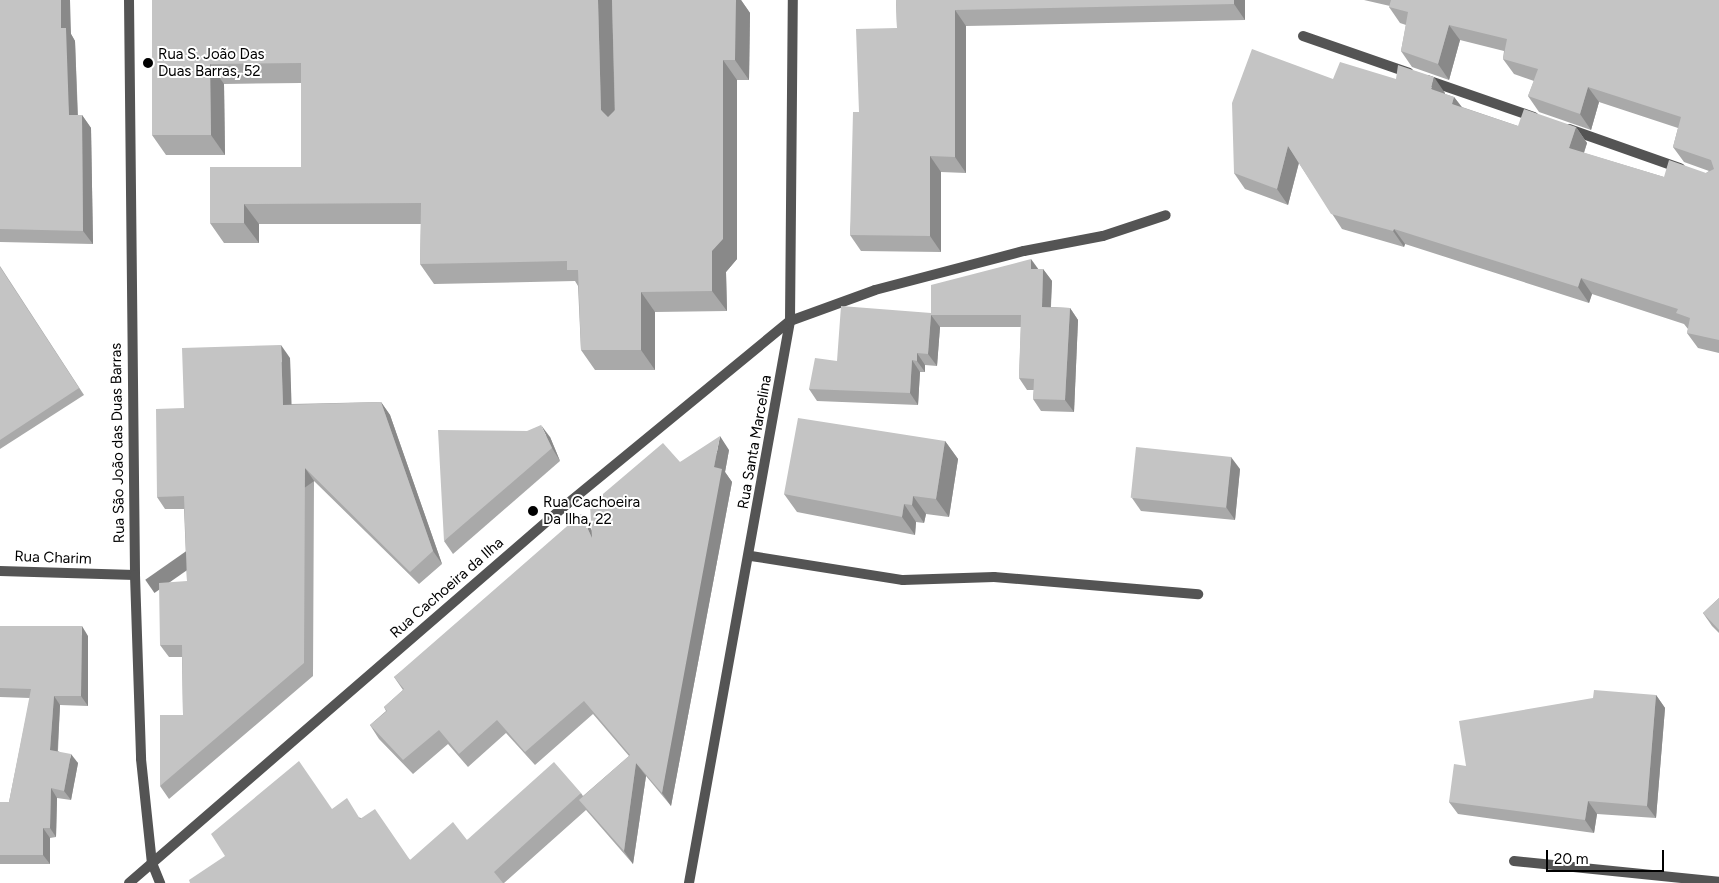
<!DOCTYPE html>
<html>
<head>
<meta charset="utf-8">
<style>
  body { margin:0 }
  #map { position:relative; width:1719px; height:883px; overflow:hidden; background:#fff; font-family:Figtree,sans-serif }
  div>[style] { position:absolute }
  .service>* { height:10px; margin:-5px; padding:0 5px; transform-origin:5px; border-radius:5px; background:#545454 }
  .minor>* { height:10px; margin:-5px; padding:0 5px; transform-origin:5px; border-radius:5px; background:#545454 }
  .tertiary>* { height:10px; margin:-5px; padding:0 5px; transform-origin:5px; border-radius:5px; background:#545454 }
  .wall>* { inset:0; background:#a9a9a9 }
  .shaded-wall>* { inset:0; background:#898989; transform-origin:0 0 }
  .building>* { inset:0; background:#c4c4c4; transform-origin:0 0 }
  .dots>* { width:14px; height:14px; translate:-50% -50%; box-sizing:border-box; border:2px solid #fff; border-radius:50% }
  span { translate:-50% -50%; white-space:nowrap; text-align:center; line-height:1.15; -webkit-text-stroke:4px #fff; paint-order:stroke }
  .poi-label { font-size:15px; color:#000 }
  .left { translate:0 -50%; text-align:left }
  .street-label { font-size:15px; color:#000 }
  .scale { position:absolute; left:1546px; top:850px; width:118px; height:22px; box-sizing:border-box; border:2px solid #000; border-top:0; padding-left:6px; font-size:15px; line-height:18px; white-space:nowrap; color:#000; -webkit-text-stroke:4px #fff; paint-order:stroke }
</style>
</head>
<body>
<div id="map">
  <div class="service">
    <i style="left:790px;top:321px;width:90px;rotate:-20deg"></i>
    <i style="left:875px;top:290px;width:154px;rotate:-14.7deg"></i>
    <i style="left:1024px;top:251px;width:80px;rotate:-10.8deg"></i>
    <i style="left:1103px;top:236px;width:66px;rotate:-18.4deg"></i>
    <i style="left:751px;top:556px;width:154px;rotate:9deg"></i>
    <i style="left:903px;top:580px;width:91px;rotate:-1.9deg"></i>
    <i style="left:994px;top:577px;width:205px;rotate:4.8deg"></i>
  </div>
  <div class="minor">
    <i style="left:1303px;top:36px;width:112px;rotate:19.2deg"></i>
    <i style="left:1427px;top:80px;width:113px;rotate:19.1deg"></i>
    <i style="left:1569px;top:129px;width:118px;rotate:19.4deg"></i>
    <i style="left:0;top:571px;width:135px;rotate:1.7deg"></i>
    <i style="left:1514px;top:861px;width:206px;rotate:5.8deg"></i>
    <i style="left:152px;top:863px;width:22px;rotate:68deg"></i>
    <i style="left:689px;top:883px;width:571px;rotate:-79.81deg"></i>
  </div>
  <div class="tertiary">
    <i style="left:129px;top:0;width:575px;rotate:89.4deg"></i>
    <i style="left:135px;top:575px;width:184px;rotate:88.1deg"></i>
    <i style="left:141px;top:759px;width:105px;rotate:84deg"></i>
    <i style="left:129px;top:883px;width:579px;rotate:-40.87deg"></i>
    <i style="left:567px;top:504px;width:288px;rotate:-39.4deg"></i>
    <i style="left:790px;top:321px;width:321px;rotate:-89.5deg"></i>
  </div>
  <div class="wall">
    <i style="clip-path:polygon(0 0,71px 34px,75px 41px,78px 115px,82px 115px,91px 128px,93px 244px,0 242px)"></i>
    <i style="clip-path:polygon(152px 0,741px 0,750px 13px,749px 80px,737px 80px,737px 259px,726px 272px,727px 311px,655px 312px,655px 370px,595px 370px,581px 350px,578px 286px,575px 281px,434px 284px,420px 264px,421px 224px,259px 224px,259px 243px,224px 243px,210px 223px,301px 167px,301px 83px,224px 84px,225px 155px,166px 155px,152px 135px)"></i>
    <i style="clip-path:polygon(896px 0,1245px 0,1245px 20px,966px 26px,966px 173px,941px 172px,941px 252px,861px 251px,850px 235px,859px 112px,897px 28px)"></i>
    <i style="clip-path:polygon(1364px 0,1719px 0,1719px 353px,1698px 348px,1687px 333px,1688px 329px,1684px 324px,1592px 294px,1589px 303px,1405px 244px,1404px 247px,1342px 229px,1299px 163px,1288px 205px,1245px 189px,1234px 173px,1333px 79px,1445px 93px,1445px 94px,1454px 97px,1462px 107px,1518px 126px,1576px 127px,1587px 143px,1584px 153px,1664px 177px,1706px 173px,1709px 171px,1684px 162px,1673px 147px,1678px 128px,1599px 102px,1591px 130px,1539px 112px,1528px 96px,1534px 81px,1514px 74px,1503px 59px,1504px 51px,1460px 40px,1449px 80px,1412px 67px,1401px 51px,1406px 25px,1400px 23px,1389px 7px,1390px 6px)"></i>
    <i style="clip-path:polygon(0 266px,84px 395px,0 449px)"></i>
    <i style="clip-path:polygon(1038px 269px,1043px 269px,1052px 281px,1051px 307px,1070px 308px,1078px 320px,1074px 412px,1041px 411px,1033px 399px,1034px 390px,1027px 390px,1019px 378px,1021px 327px,940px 327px,937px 366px,925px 365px,925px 372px,920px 372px,918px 405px,817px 401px,809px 389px,837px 361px,931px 313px)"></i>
    <i style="clip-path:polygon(290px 358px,291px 404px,381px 402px,390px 415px,442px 564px,419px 584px,314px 481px,313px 676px,169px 799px,160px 786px,183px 715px,182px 657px,169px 657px,160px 645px,187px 581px,184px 509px,165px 509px,157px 497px,184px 408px)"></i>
    <i style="clip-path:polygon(527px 431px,550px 437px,560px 461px,453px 554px,444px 541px)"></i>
    <i style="clip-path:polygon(945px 441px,958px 459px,949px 517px,926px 514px,924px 523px,916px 522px,915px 535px,797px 512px,784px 494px)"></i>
    <i style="clip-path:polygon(729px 450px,725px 472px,732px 482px,671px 806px,646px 776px,633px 864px,586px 810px,504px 883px,190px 883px,332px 809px,361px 818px,410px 860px,467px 840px,581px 793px,583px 796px,629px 756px,593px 714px,535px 765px,506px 733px,468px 767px,448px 744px,413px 774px,379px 739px,370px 725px,386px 711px,384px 707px,403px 690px,394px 677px,590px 527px,591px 530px,680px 462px)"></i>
    <i style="clip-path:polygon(1240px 469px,1235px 520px,1141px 511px,1132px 498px)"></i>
    <i style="clip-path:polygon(1719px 598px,1719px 633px,1712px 626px,1703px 613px)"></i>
    <i style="clip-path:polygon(0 626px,88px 636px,88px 706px,60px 705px,58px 751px,78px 763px,71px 800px,57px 798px,56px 837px,50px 838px,50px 864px,0 864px,0 802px,9px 802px,30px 698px,0 697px)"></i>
    <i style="clip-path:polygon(1656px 695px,1665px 708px,1656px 818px,1597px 814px,1594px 833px,1458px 814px,1449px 802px,1466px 766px)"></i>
  </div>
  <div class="shaded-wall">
    <i style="clip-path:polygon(61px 0,70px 0,71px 34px,75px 41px,78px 128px,69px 115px,61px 28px)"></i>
    <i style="clip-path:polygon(598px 0,612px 0,615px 130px,601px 110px)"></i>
    <i style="clip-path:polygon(728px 0,741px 0,750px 13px,749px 80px,735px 60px)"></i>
    <i style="clip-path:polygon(1234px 0,1245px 0,1245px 20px,1234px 4px)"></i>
    <i style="clip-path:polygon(955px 10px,966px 26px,966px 173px,955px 157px)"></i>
    <i style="clip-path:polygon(1449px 25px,1460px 40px,1449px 80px,1438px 64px)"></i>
    <i style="clip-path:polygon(723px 60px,737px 80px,737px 259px,726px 272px,727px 311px,712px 291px,712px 251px)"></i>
    <i style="clip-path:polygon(210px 64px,224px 84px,225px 155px,211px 135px)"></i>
    <i style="clip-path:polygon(1434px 77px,1445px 93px,1442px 105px,1431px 89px)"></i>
    <i style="clip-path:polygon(1588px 87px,1599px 102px,1591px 130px,1580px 114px)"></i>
    <i style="clip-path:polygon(1454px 97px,1466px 113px,1452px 104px)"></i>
    <i style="clip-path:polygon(82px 115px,91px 128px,93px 244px,83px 231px)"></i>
    <i style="clip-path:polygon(1576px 127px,1587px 143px,1580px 164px,1569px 148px)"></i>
    <i style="clip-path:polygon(1288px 146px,1299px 162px,1288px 205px,1277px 189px)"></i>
    <i style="clip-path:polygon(930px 156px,941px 172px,941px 252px,930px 236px)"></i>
    <i style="clip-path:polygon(244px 204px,259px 224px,259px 243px,244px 223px)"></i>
    <i style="clip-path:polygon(1394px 229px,1405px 244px,1404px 247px,1393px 231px)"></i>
    <i style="clip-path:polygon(1031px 259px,1039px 270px,1031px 269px)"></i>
    <i style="clip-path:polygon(1043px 269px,1052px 281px,1050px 319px,1042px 307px)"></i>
    <i style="clip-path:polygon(1581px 278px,1592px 294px,1589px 303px,1578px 287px)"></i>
    <i style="clip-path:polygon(641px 292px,655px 312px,655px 370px,641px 350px)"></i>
    <i style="clip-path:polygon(1070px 308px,1078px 320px,1074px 412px,1065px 400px)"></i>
    <i style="clip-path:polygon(931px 315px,940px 327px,937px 366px,928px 354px)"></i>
    <i style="clip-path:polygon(281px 345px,290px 358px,292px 417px,283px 405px)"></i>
    <i style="clip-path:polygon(917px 353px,925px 365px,925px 372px,917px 361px)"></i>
    <i style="clip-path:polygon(912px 360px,920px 372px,918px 405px,910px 393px)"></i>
    <i style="clip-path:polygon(381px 402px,390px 415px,442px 564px,433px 551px)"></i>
    <i style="clip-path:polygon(541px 425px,550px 437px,560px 461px,552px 448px)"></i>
    <i style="clip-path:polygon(720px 436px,729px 450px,725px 472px,732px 482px,671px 806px,662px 793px,714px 467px)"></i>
    <i style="clip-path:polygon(945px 441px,958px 459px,949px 517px,936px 499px)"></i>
    <i style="clip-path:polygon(1231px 457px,1240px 469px,1235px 520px,1226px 507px)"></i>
    <i style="left:305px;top:468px;width:16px;height:195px;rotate:55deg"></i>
    <i style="clip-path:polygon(913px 496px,926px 514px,924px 523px,912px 505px)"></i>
    <i style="clip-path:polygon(904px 504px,916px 522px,915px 535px,902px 517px)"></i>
    <i style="clip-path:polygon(581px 514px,590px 527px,601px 551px,592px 538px)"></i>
    <i style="clip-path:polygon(82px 626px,88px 636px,88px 706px,81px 696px)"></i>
    <i style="clip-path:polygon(1656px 695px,1665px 708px,1656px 818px,1647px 806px)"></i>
    <i style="clip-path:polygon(54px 696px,60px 705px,57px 759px,50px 750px)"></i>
    <i style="clip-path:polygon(71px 754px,78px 763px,71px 800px,64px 791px)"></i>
    <i style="clip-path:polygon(636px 763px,646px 776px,633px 864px,624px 851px)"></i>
    <i style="clip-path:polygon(51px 788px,57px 798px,56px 837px,50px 828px)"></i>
    <i style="clip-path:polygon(1588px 801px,1597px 814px,1594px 833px,1585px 820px)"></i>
    <i style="clip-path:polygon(43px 828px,50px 838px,50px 864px,43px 855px)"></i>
  </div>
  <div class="building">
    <i style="clip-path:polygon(0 0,61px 0,61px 28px,66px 28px,69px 115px,82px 115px,83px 231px,0 229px)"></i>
    <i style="clip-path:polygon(152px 0,598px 0,601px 110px,608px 117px,615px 110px,612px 0,736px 0,735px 60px,723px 60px,723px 239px,712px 251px,712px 291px,641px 292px,641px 350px,581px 350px,578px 270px,567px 270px,567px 261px,420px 264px,421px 203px,244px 204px,244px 223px,210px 223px,210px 167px,301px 167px,301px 63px,210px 64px,211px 135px,152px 135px)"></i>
    <i style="clip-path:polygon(896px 0,1234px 0,1234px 4px,955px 10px,955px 157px,930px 156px,930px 236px,850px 235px,853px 112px,859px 112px,856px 29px,897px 28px)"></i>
    <i style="clip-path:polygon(1391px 0,1719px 0,1719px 340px,1687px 333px,1690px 318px,1676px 313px,1678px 309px,1581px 278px,1578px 287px,1394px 229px,1393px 231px,1331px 214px,1288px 146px,1277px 189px,1234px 173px,1232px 103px,1252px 49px,1333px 79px,1340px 62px,1396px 79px,1398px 65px,1434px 77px,1431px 89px,1454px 97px,1452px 104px,1518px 126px,1524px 109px,1576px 127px,1569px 148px,1664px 177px,1669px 160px,1706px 173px,1714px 169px,1711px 160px,1673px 147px,1681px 117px,1588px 87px,1580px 114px,1528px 96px,1538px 69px,1503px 59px,1507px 39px,1449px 25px,1438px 64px,1401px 51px,1408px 12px,1389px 7px)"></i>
    <i style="clip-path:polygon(1031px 259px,1031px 269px,1043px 269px,1042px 307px,1070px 308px,1065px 400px,1033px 399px,1034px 379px,1019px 378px,1021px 315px,931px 315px,928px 354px,917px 353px,917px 361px,912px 360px,910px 393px,809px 389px,815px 358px,837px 361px,841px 306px,931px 313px,931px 285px)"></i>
    <i style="clip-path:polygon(0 267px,79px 388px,0 440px)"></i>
    <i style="clip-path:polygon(281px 345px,283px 405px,381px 402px,433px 551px,410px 572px,305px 468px,304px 663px,160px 786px,160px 715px,183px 715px,182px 645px,160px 645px,159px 583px,187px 581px,184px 496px,157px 497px,156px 409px,184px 408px,182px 348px)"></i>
    <i style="clip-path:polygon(798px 418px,945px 441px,936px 499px,913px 496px,912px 505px,904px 504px,902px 517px,784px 494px)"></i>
    <i style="clip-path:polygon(541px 425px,552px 448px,444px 541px,438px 430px,527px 431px)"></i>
    <i style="clip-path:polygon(720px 436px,714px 467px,722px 469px,662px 793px,636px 763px,624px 851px,579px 800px,630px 755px,584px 701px,525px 752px,497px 720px,459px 754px,439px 730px,403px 760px,370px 725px,387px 711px,384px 707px,404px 689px,394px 677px,581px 514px,592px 538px,590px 505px,663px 443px,680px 462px)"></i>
    <i style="left:1136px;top:447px;width:96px;height:51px;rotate:6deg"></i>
    <i style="clip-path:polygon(1719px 598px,1719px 630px,1703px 613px)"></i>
    <i style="clip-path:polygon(0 626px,82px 626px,81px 696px,54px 696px,50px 750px,71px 754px,64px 791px,51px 788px,50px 828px,43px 828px,43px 855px,0 855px,0 802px,9px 802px,31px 689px,0 688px)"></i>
    <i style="clip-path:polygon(1594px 690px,1656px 695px,1647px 806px,1588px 801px,1585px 820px,1449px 802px,1454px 764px,1466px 766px,1459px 721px,1593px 698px)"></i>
    <i style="clip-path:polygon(299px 761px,332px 809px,347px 798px,360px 819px,375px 809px,410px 860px,453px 822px,467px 840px,554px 762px,581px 793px,494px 872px,503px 883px,190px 883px,189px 880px,225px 856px,211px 834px)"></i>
  </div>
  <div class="dots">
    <i style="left:148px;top:63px;background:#000"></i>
    <i style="left:533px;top:511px;background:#000"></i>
  </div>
  <div class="poi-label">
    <span class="left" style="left:158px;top:63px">Rua S. João Das<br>Duas Barras, 52</span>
    <span class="left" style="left:543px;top:511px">Rua Cachoeira<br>Da Ilha, 22</span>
  </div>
  <div class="street-label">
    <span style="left:755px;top:442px;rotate:-80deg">Rua Santa Marcelina</span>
    <span style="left:118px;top:443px;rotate:-91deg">Rua São João das Duas Barras</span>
    <span style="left:53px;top:558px;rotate:2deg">Rua Charim</span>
    <span style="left:447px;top:588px;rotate:-41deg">Rua Cachoeira da Ilha</span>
  </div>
  <div class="scale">20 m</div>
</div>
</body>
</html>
